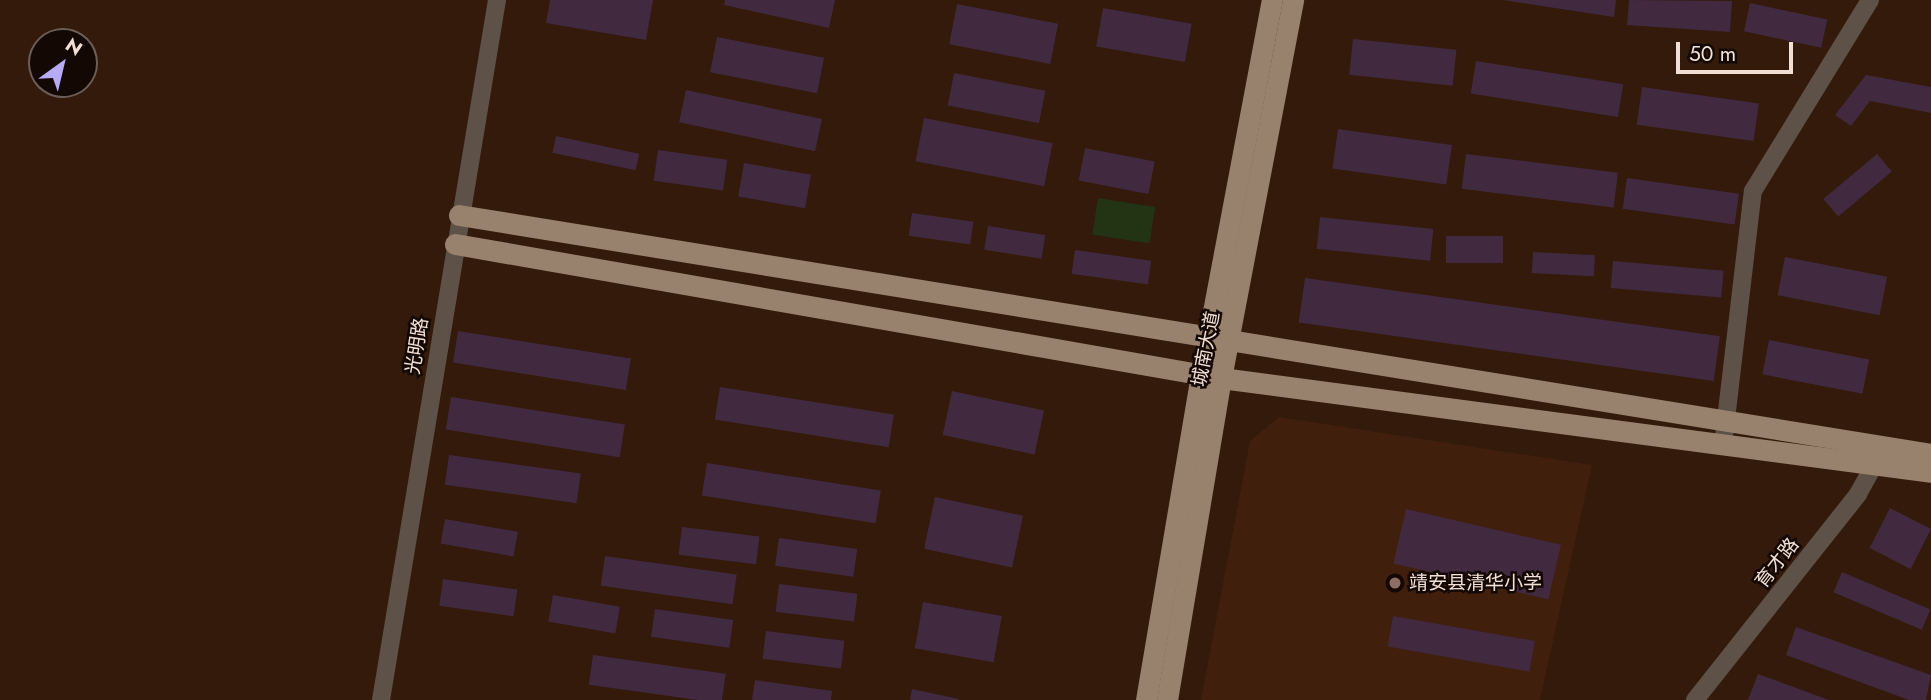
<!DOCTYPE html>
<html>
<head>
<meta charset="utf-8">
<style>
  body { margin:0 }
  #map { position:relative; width:1931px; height:700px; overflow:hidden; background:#331a0b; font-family:Jost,"Noto Sans SC",sans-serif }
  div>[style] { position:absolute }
  .built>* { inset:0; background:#401f0d }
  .green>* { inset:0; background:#223413; transform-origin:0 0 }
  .building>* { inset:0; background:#412a3f; transform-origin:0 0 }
  .minor>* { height:18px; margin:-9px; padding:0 9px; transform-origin:9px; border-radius:9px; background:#5d5148 }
  .major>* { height:21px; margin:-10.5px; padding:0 10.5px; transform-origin:10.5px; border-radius:10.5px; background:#98816d }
  .dots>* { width:19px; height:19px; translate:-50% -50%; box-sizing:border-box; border:4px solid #130803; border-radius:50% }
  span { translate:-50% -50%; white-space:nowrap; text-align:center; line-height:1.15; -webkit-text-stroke:5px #130803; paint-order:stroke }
  .street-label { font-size:19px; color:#f2e0d6 }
  .poi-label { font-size:19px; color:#f2e0d6 }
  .left { translate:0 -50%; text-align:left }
  .north { position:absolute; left:28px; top:28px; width:70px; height:70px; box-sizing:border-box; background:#130803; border:2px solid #6c5e57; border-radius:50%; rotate:34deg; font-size:19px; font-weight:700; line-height:28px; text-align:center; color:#f2e0d6 }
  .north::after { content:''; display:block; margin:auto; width:24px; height:32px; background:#b7abf8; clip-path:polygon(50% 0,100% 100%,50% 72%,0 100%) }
  .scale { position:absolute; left:1676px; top:42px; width:117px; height:32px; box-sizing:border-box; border:4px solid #f2e0d6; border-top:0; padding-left:9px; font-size:21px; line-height:24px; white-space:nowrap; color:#f2e0d6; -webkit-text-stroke:5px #130803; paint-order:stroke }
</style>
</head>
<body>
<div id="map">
  <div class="built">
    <i style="clip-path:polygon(1279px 417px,1592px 465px,1540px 700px,1201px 700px,1250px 441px)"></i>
  </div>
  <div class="green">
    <i style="left:1098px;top:198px;width:58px;height:37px;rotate:9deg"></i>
  </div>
  <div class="building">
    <i style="clip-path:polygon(550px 0,653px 0,646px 40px,546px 23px)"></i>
    <i style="clip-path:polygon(725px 0,835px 0,829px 28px,724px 5px)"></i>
    <i style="clip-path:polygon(1503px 0,1616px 0,1614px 17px)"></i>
    <i style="clip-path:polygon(1629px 0,1732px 1px,1730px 32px,1627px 25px)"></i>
    <i style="left:1750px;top:3px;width:79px;height:29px;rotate:12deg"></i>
    <i style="left:957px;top:4px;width:103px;height:41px;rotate:11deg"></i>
    <i style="left:1103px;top:8px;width:90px;height:39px;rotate:10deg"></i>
    <i style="left:717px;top:37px;width:109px;height:36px;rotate:11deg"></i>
    <i style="left:1353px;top:39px;width:104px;height:36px;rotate:6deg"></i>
    <i style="left:1476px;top:61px;width:149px;height:33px;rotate:9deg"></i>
    <i style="left:954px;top:73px;width:93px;height:33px;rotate:11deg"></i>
    <i style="clip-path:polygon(1866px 75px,1931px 87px,1931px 113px,1870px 101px,1851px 126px,1835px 115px)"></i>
    <i style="left:1642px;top:87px;width:118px;height:38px;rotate:8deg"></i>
    <i style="left:686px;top:90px;width:139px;height:33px;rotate:12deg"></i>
    <i style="left:924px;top:118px;width:131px;height:44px;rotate:11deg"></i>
    <i style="left:1338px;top:129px;width:115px;height:40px;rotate:8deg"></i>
    <i style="left:556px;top:136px;width:85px;height:17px;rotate:12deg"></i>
    <i style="left:1085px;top:148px;width:71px;height:33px;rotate:11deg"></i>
    <i style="left:658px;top:150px;width:70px;height:31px;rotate:8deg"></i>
    <i style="left:1466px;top:154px;width:153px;height:35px;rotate:7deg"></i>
    <i style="left:1877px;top:154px;width:23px;height:70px;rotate:50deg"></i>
    <i style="left:744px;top:163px;width:68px;height:34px;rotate:10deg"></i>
    <i style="left:1627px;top:178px;width:113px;height:31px;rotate:8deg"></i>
    <i style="left:912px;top:213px;width:62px;height:23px;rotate:8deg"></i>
    <i style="left:1320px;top:217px;width:114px;height:32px;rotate:6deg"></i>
    <i style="left:988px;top:226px;width:58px;height:24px;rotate:9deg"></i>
    <i style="left:1503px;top:236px;width:27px;height:57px;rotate:90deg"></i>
    <i style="left:1075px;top:250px;width:77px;height:24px;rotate:8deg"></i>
    <i style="left:1533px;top:252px;width:62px;height:21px;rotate:3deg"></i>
    <i style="left:1785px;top:257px;width:104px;height:39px;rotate:11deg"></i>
    <i style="left:1613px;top:261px;width:111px;height:27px;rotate:5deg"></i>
    <i style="left:1305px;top:278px;width:419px;height:45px;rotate:8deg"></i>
    <i style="left:458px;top:331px;width:175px;height:32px;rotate:9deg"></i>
    <i style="left:1769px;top:340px;width:102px;height:35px;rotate:11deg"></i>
    <i style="left:720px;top:387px;width:176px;height:33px;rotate:9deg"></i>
    <i style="left:952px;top:391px;width:94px;height:45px;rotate:12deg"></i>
    <i style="left:451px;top:397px;width:176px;height:33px;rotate:9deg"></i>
    <i style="left:449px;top:455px;width:133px;height:30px;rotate:8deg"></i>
    <i style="left:707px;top:463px;width:176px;height:33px;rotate:9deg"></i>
    <i style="left:935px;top:497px;width:90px;height:53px;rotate:12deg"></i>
    <i style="left:1890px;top:508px;width:46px;height:45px;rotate:27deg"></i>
    <i style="left:1406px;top:509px;width:159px;height:56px;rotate:13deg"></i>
    <i style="left:445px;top:519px;width:74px;height:25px;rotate:10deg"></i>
    <i style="left:682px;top:527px;width:78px;height:28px;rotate:7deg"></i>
    <i style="left:779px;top:538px;width:79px;height:28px;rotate:8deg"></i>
    <i style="left:605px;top:556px;width:133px;height:30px;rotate:8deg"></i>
    <i style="left:1842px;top:572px;width:96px;height:22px;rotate:23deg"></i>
    <i style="left:443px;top:579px;width:75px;height:27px;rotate:8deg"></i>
    <i style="left:779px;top:584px;width:79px;height:28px;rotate:7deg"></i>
    <i style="left:553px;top:595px;width:68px;height:27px;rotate:10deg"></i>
    <i style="left:923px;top:602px;width:80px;height:47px;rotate:10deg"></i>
    <i style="left:655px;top:609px;width:79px;height:28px;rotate:8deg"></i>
    <i style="left:1393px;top:616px;width:144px;height:31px;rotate:10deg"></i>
    <i style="clip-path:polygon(1796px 627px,1931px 675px,1926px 700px,1909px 700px,1786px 655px)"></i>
    <i style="left:766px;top:631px;width:79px;height:28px;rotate:7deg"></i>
    <i style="left:593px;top:655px;width:134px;height:30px;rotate:8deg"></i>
    <i style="clip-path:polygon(1758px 674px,1829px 700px,1748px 700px)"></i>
    <i style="clip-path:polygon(755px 680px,832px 691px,831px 700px,752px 700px)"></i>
    <i style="clip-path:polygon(912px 689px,959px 699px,958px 700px,910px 700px)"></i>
  </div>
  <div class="minor">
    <i style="left:1723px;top:445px;width:256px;rotate:-83.3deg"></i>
    <i style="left:1753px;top:191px;width:224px;rotate:-58.5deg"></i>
    <i style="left:381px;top:700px;width:710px;rotate:-80.59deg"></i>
    <i style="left:1695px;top:700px;width:263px;rotate:-51.6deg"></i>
    <i style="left:1858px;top:494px;width:33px;rotate:-61deg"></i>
    <i style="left:1874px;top:465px;width:13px;rotate:-103deg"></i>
  </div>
  <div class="major">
    <i style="left:459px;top:215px;width:1491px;rotate:9.22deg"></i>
    <i style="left:455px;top:244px;width:778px;rotate:9.92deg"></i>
    <i style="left:1221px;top:378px;width:716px;rotate:7.54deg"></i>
    <i style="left:1146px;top:700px;width:330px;rotate:-80.4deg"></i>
    <i style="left:1201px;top:375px;width:382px;rotate:-79.3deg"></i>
    <i style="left:1167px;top:700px;width:326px;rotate:-80.5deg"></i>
    <i style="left:1221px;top:378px;width:385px;rotate:-79.2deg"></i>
  </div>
  <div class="dots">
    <i style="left:1395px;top:583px;background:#8d6e63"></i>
  </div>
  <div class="street-label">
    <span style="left:417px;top:346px;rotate:-81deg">光明路</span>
    <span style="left:1206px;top:349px;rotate:-79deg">城南大道</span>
    <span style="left:1777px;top:563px;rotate:-52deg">育才路</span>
  </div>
  <div class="poi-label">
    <span class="left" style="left:1409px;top:583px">靖安县清华小学</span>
  </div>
  <div class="north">N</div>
  <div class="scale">50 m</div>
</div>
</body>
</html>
